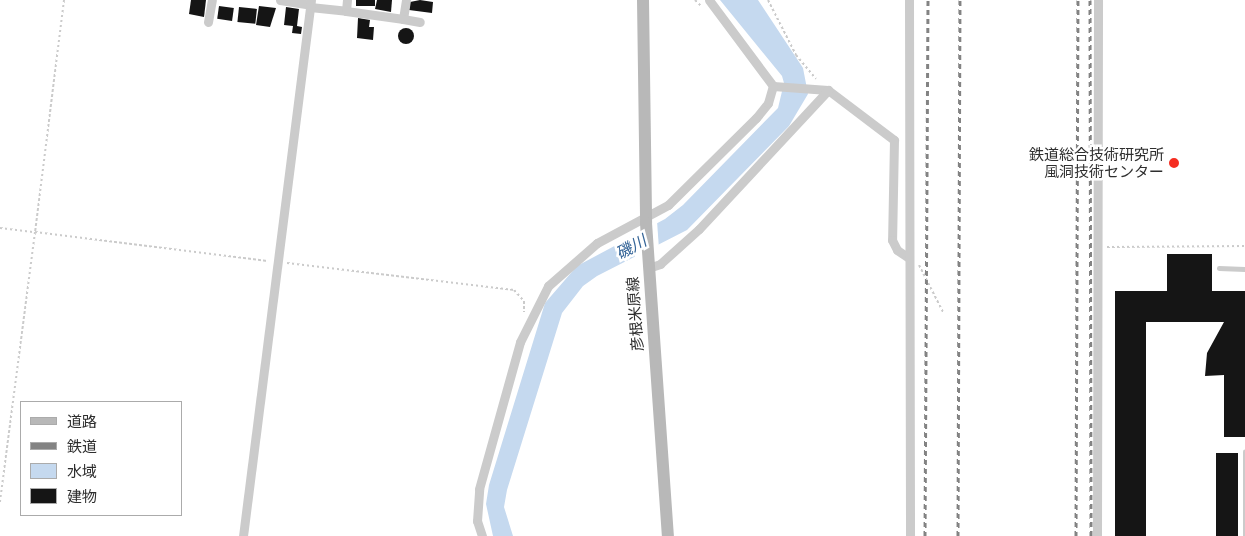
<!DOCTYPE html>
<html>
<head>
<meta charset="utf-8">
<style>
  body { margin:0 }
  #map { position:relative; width:1245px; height:536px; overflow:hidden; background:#fff; font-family:Mulish,"Noto Sans JP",sans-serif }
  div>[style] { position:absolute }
  .water>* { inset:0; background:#c5d9ef }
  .pier>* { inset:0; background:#fff }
  .building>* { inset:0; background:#151515; transform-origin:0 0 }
  .round { border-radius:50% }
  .path>* { height:2px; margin-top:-1px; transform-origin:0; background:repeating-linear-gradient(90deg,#cbcbcb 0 2.5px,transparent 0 5px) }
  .service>* { height:4.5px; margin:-2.25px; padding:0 2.25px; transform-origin:2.25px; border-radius:2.25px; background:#cbcbcb }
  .minor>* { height:9px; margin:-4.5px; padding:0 4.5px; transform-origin:4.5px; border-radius:4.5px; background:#cbcbcb }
  .secondary>* { height:12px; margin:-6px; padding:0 6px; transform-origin:6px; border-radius:6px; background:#b8b8b8 }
  .rail>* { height:3px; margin-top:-1.5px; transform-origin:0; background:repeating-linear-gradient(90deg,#838383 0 5px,transparent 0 9px) }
  .dots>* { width:14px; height:14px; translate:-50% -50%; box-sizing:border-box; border:2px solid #fff; border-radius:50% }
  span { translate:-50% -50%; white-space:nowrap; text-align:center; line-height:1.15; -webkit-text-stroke:5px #fff; paint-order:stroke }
  .poi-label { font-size:15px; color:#2e2e2e }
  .right { translate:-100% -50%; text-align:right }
  .street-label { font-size:15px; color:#2e2e2e }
  .water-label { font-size:16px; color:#356598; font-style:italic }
  .legend { position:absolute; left:20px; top:401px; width:162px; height:115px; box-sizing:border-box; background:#fff; border:1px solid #ababab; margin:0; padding:6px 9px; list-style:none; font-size:15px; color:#2e2e2e }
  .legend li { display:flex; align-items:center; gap:10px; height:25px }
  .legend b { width:25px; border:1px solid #ababab }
</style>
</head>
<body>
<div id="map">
  <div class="water">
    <i style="clip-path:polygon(720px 0,758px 0,803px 68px,808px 94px,789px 126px,687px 230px,597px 276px,583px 286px,562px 313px,507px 490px,504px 507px,513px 536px,493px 536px,486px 504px,489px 485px,545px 303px,577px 266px,665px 219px,683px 205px,778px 108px,784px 83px,782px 76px)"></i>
  </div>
  <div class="pier">
    <i style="clip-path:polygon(657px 221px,659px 249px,635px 262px,634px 234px)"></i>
  </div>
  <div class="building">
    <i style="clip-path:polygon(191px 0,206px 0,204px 17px,189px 14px)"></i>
    <i style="left:356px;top:0;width:19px;height:6px"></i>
    <i style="clip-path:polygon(377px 0,392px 0,391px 12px,375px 9px)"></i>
    <i style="clip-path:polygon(420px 0,433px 2px,432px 13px,409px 10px,410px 2px)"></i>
    <i style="left:219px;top:6px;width:15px;height:13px;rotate:8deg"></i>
    <i style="clip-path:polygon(259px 6px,276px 8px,270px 27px,256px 25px)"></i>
    <i style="left:239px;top:7px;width:18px;height:15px;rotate:6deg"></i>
    <i style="clip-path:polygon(286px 7px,299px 9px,297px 26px,302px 27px,301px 34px,292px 33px,293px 26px,284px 25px)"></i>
    <i style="clip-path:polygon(358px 18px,370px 20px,369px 27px,374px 27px,373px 40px,357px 38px)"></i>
    <i class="round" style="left:398px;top:28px;width:16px;height:16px"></i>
    <i style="clip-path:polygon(1167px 254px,1212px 254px,1212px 291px,1245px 291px,1245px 437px,1224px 437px,1224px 375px,1205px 376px,1207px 353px,1224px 322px,1146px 322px,1146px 536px,1115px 536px,1115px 291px,1167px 291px)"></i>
    <i style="left:1216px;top:453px;width:22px;height:83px"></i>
  </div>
  <div class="path">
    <i style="left:64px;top:0;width:234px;rotate:97.1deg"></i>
    <i style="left:35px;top:232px;width:234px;rotate:7.1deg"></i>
    <i style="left:695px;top:0;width:8px;rotate:45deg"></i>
    <i style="left:768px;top:0;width:62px;rotate:63deg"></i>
    <i style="left:796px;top:55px;width:31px;rotate:50deg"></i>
    <i style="left:0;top:228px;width:35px;rotate:7deg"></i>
    <i style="left:35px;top:232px;width:273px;rotate:97.4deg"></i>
    <i style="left:1107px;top:247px;width:138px;rotate:-0.4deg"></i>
    <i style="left:287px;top:263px;width:229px;rotate:6.8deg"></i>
    <i style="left:514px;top:290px;width:15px;rotate:48deg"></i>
    <i style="left:524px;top:301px;width:11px;rotate:90deg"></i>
    <i style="left:919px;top:265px;width:53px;rotate:62.9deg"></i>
  </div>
  <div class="service">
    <i style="left:1219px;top:268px;width:26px;rotate:2deg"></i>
    <i style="left:1245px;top:536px;width:84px;rotate:-90deg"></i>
  </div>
  <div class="minor">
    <i style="left:280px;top:0;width:31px;rotate:9deg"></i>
    <i style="left:709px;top:0;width:107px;rotate:53.3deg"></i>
    <i style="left:773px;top:86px;width:55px;rotate:4.2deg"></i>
    <i style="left:828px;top:90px;width:83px;rotate:37.1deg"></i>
    <i style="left:894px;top:140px;width:100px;rotate:91.1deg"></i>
    <i style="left:892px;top:240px;width:11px;rotate:63deg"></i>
    <i style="left:897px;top:250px;width:14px;rotate:34deg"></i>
    <i style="left:909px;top:0;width:536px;rotate:89.89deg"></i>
    <i style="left:310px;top:7px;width:36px;rotate:6deg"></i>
    <i style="left:346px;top:11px;width:11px;rotate:-85deg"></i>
    <i style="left:346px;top:11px;width:58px;rotate:8deg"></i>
    <i style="left:403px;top:19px;width:19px;rotate:-81deg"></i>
    <i style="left:403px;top:19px;width:17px;rotate:10deg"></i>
    <i style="left:208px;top:22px;width:22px;rotate:-80deg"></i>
    <i style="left:648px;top:268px;width:13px;rotate:-18deg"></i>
    <i style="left:660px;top:264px;width:52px;rotate:-41.9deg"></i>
    <i style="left:699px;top:229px;width:190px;rotate:-47.1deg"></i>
    <i style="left:243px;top:536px;width:540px;rotate:-82.77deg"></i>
    <i style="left:482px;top:536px;width:16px;rotate:-108deg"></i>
    <i style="left:477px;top:521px;width:32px;rotate:-86deg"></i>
    <i style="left:479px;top:489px;width:153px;rotate:-74.4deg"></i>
    <i style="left:520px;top:342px;width:63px;rotate:-63.4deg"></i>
    <i style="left:548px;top:286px;width:65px;rotate:-41.3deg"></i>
    <i style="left:597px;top:243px;width:81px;rotate:-28.2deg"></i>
    <i style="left:668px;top:205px;width:124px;rotate:-44.7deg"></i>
    <i style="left:756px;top:118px;width:19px;rotate:-51deg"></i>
    <i style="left:768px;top:103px;width:18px;rotate:-74deg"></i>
    <i style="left:1097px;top:536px;width:536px;rotate:-89.89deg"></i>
  </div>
  <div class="secondary">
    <i style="left:643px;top:0;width:223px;rotate:89.2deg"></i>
    <i style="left:646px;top:223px;width:314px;rotate:86deg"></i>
  </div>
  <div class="rail">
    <i style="left:1090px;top:0;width:536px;rotate:89.89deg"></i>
    <i style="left:925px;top:536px;width:536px;rotate:-89.68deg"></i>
    <i style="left:958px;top:536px;width:536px;rotate:-89.79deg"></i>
    <i style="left:1076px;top:536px;width:536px;rotate:-89.79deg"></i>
  </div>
  <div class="dots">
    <i style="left:1174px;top:163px;background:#f52d21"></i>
  </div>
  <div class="poi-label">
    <span class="right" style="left:1164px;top:163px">鉄道総合技術研究所<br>風洞技術センター</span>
  </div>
  <div class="street-label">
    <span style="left:635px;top:314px;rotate:-94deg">彦根米原線</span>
  </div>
  <div class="water-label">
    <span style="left:631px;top:247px;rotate:-29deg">磯川</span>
  </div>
  <ul class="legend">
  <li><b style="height:6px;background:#b8b8b8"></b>道路</li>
  <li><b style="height:6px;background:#838383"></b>鉄道</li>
  <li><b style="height:14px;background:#c5d9ef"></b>水域</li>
  <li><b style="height:14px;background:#151515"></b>建物</li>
  </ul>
</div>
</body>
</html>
